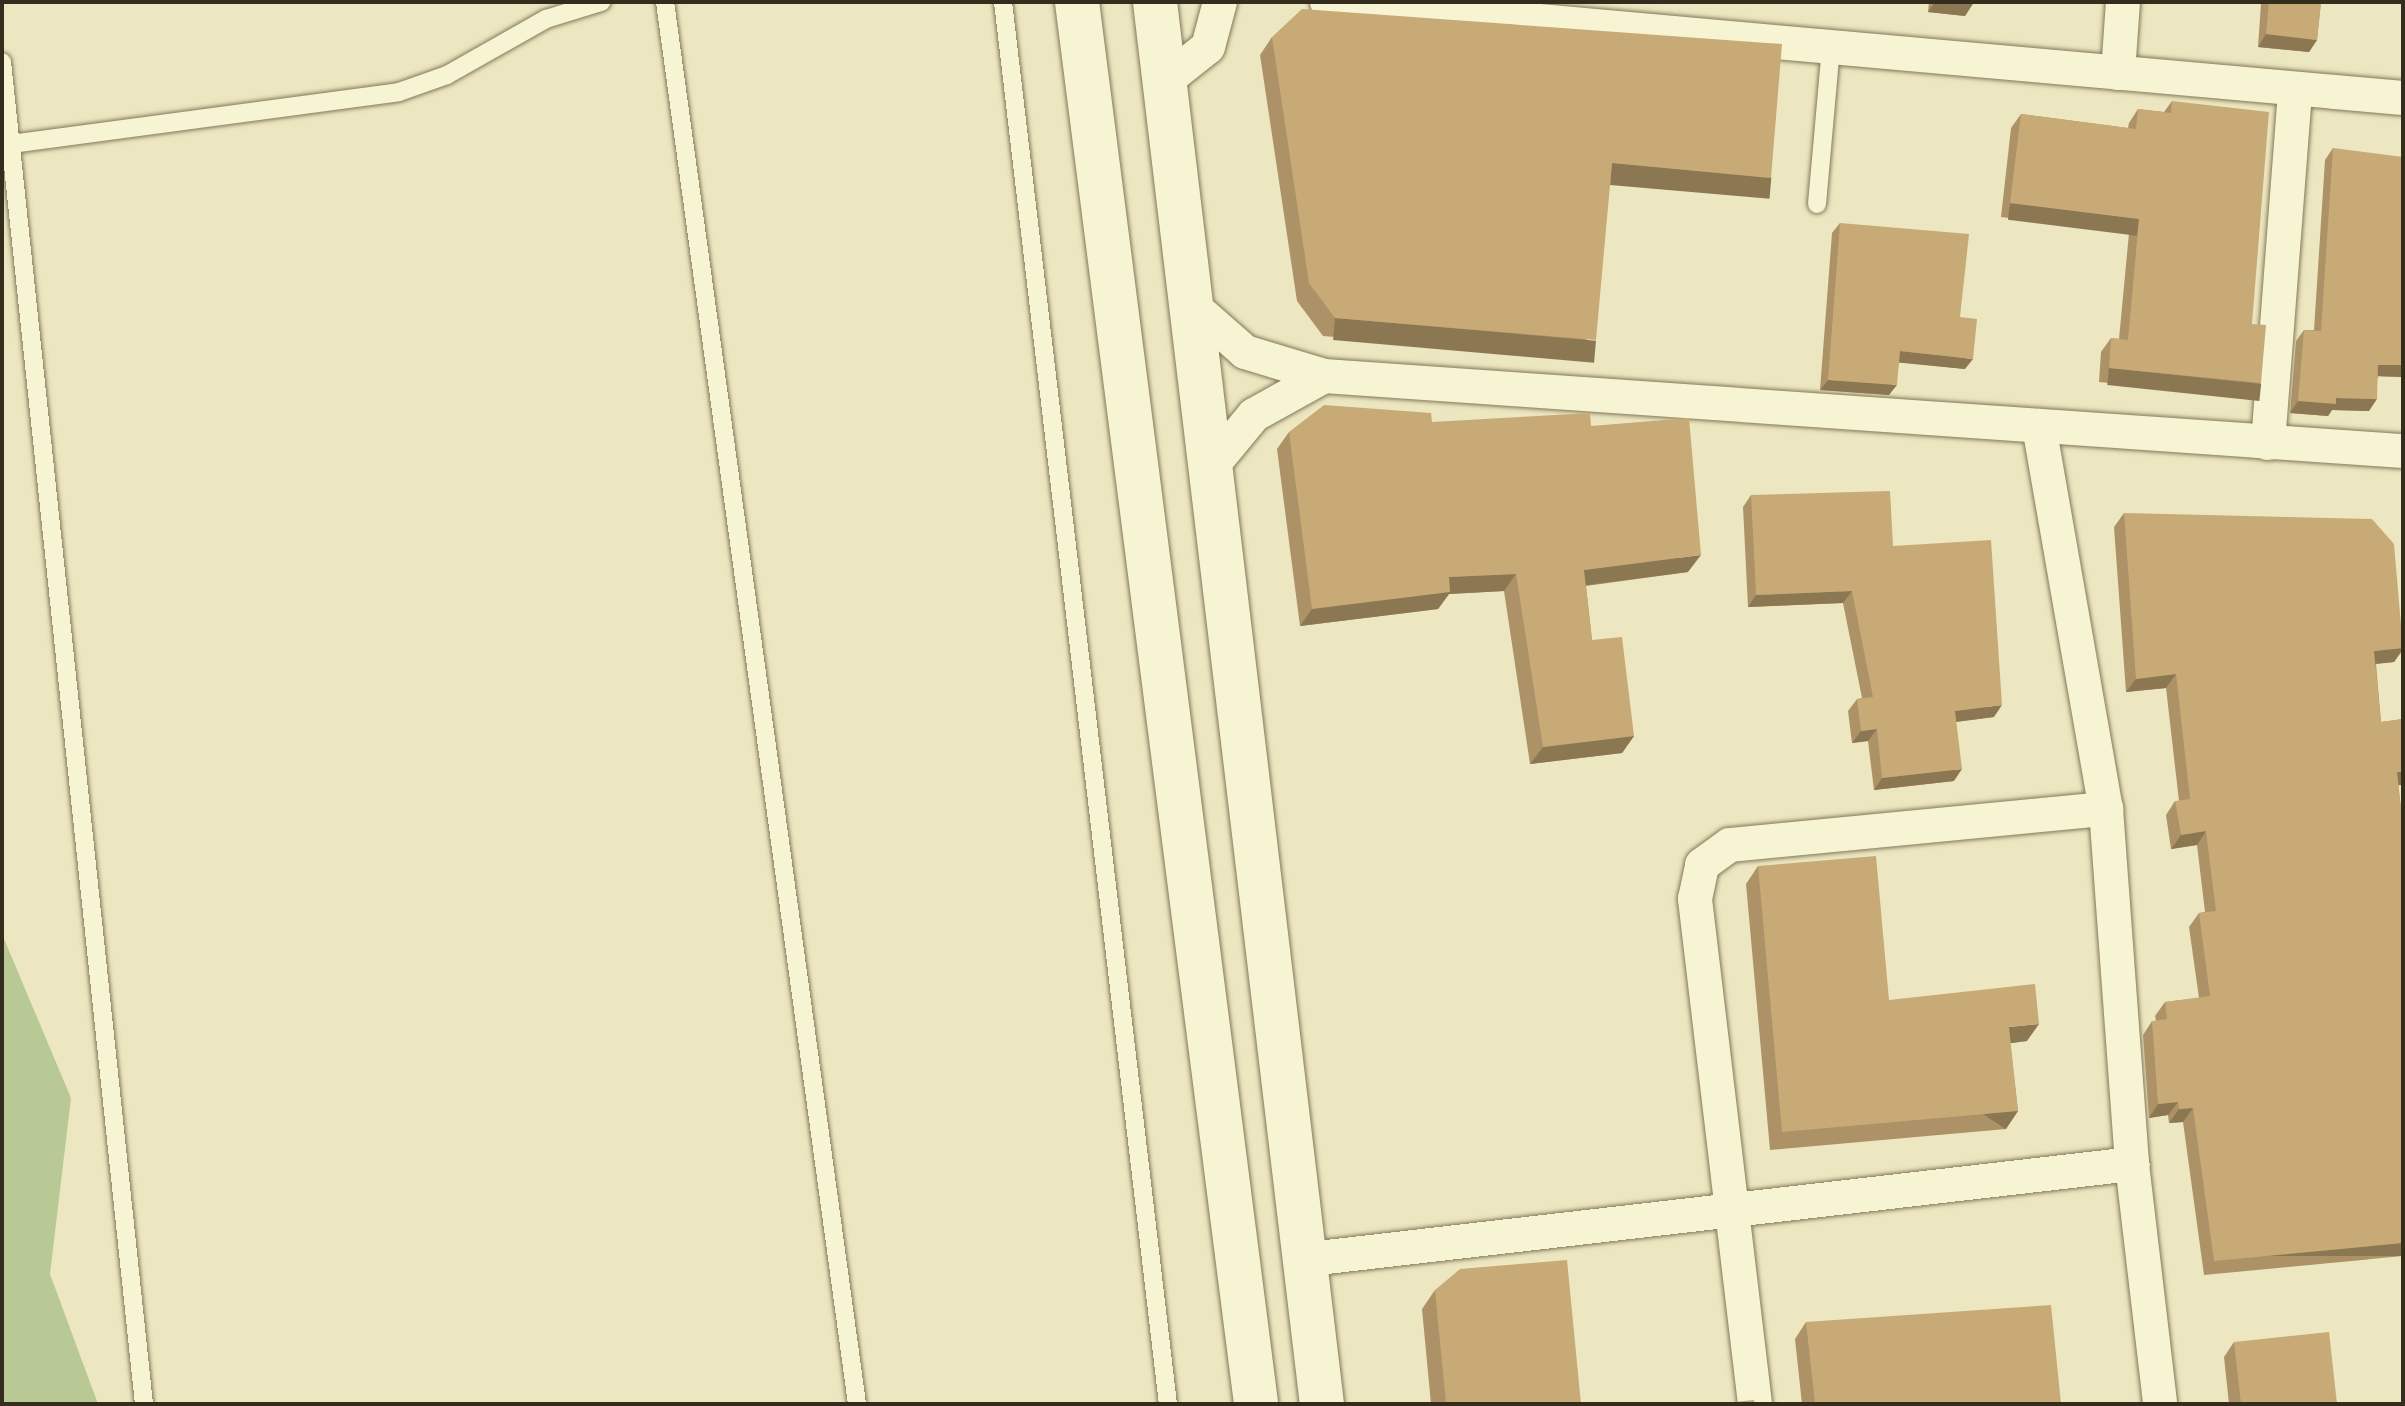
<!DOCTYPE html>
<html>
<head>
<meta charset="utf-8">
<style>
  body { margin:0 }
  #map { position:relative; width:2405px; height:1406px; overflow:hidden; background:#ece7c0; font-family:Lora,serif }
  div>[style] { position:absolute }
  .green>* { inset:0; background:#b8c995 }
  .roads { filter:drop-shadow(0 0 2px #847859) drop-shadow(0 0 2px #847859) }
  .service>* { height:18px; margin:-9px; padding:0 9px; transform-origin:9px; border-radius:9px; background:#f7f4d3 }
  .minor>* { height:34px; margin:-17px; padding:0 17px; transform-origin:17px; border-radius:17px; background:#f7f4d3 }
  .secondary>* { height:44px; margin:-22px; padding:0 22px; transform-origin:22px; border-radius:22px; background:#f7f4d3 }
  .wall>* { inset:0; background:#ac9266 }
  .shaded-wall>* { inset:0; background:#8c7753; transform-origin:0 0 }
  .building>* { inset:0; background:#c8aa77 }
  span { translate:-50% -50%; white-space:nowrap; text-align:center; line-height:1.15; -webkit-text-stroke:7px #f3f0cf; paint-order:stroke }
  .frame { position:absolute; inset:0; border:4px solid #342d1d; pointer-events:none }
</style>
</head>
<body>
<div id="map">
  <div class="green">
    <i style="clip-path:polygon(2px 934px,71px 1098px,50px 1274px,98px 1404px,2px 1404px)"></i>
  </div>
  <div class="roads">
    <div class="service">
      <i style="left:665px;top:2px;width:1415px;rotate:82.2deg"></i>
      <i style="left:1003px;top:2px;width:1412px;rotate:83.29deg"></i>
      <i style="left:2px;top:62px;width:1349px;rotate:83.96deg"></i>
      <i style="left:11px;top:144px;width:391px;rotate:-7.6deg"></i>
      <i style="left:399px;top:92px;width:51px;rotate:-19.5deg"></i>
      <i style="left:447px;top:75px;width:114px;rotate:-29.5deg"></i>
      <i style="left:546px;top:19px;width:58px;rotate:-17.2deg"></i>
      <i style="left:1817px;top:204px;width:158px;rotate:-84.9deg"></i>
    </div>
    <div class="minor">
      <i style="left:1327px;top:2px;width:1080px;rotate:5.1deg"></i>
      <i style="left:2118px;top:73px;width:71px;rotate:-86deg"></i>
      <i style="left:1164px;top:82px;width:56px;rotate:-38.5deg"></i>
      <i style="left:1208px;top:47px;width:47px;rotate:-75.1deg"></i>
      <i style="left:1187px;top:301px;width:77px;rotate:41.3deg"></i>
      <i style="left:1245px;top:352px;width:83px;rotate:16.9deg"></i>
      <i style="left:1324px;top:376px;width:1082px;rotate:3.98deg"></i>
      <i style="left:2039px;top:426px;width:389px;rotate:80.1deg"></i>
      <i style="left:2106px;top:809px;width:356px;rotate:85.8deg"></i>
      <i style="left:2132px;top:1164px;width:242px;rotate:83.3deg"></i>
      <i style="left:2268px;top:443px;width:355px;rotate:-85.6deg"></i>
      <i style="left:1207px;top:472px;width:74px;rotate:-50.5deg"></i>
      <i style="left:1254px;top:415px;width:80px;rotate:-29.1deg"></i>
      <i style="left:1301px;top:1260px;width:837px;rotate:-6.59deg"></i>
      <i style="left:1755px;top:1404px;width:509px;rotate:-96.78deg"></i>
      <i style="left:1695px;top:899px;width:35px;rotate:-78deg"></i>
      <i style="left:1702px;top:865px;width:34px;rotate:-36deg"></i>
      <i style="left:1730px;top:845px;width:378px;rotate:-5.5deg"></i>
    </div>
    <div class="secondary">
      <i style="left:1077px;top:2px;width:1413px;rotate:82.72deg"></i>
      <i style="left:1155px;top:2px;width:1412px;rotate:83.21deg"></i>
    </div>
  </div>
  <div class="wall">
    <i style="clip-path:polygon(1929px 2px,1974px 2px,1965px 16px,1928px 12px)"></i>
    <i style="clip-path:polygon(2244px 2px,2321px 2px,2317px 40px,2309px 52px,2258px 47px,2261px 4px)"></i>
    <i style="clip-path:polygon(1272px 37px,1758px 196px,1610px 182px,1584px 358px,1323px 336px,1297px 301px,1260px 55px)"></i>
    <i style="clip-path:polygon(2172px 101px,2252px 324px,2261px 383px,2251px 397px,2099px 382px,2101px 352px,2111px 338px,2119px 339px,2129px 233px,2001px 217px,2011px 128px,2021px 114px,2128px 128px,2129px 123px,2138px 109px,2164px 112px)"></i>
    <i style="clip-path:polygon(2333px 148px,2403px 377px,2378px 376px,2369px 411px,2332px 410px,2328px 416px,2290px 413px,2296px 341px,2304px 330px,2314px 330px,2325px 160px)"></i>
    <i style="clip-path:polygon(1840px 223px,1960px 317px,1965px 369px,1899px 362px,1889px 395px,1820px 390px,1832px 233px)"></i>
    <i style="clip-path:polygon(1432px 422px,1591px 426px,1688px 572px,1586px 586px,1592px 640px,1634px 736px,1622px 753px,1530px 764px,1504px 591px,1449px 594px,1438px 609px,1300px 626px,1277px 449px,1289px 432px)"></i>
    <i style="clip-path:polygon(1751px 495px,1893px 546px,1994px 717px,1956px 722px,1954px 781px,1874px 790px,1868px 741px,1852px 743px,1848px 711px,1857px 699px,1862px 698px,1843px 603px,1748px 607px,1743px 507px)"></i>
    <i style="clip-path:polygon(2124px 513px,2403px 640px,2403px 650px,2394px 662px,2376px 664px,2381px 722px,2403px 719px,2403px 785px,2398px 785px,2403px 825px,2403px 1256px,2204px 1275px,2183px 1122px,2169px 1123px,2168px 1115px,2149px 1118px,2143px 1035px,2152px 1021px,2156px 1021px,2155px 1016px,2165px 1002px,2199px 998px,2189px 927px,2199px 913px,2205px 912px,2197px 845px,2171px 849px,2166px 815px,2175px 801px,2179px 801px,2166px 688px,2126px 692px,2114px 527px)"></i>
    <i style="clip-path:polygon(1758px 866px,1889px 1000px,2027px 1041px,2010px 1043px,2018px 1111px,2006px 1129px,1770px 1150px,1746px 884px)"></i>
    <i style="clip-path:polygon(1435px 1290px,1581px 1404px,1431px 1404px,1422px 1309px)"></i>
    <i style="clip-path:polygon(1806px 1322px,2061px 1404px,1802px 1404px,1795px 1339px)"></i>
    <i style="clip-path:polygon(2234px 1342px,2337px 1404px,2229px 1404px,2224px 1357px)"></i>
  </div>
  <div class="shaded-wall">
    <i style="clip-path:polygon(1935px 2px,1974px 2px,1965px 16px,1928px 12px)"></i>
    <i style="clip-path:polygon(2266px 34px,2317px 40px,2309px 52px,2258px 47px)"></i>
    <i style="left:1612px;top:163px;width:160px;height:22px;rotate:5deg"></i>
    <i style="left:2010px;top:203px;width:130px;height:17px;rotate:7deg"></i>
    <i style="left:1335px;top:318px;width:262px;height:22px;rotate:5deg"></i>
    <i style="clip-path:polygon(1900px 351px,1973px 359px,1965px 369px,1893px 362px)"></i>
    <i style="clip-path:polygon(2378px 365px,2403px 365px,2403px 377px,2370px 376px)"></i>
    <i style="left:2109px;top:368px;width:153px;height:17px;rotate:6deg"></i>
    <i style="clip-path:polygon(1828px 380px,1897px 385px,1889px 395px,1820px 390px)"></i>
    <i style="clip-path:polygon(2336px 398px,2377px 399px,2369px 411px,2332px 410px,2328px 416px,2290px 413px,2298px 401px)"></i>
    <i style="clip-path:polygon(1701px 555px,1688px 572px,1572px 587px,1584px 570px)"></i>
    <i style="clip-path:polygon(1516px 574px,1504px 591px,1449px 594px,1438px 609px,1300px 626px,1312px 609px,1449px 577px)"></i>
    <i style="clip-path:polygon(1852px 591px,1843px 603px,1748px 607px,1756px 595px)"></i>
    <i style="clip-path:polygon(2403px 648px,2394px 662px,2364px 665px,2374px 651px)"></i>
    <i style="clip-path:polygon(2176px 674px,2166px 688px,2126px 692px,2136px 679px)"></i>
    <i style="clip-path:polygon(2002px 705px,1994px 717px,1947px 723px,1955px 711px)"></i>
    <i style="clip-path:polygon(1877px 729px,1868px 741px,1852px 743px,1861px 731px)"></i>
    <i style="clip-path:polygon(1634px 736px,1622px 753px,1530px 764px,1543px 747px)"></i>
    <i style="clip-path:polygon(1962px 769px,1954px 781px,1874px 790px,1882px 778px)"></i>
    <i style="clip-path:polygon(2397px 772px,2403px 772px,2403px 785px,2387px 786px)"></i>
    <i style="clip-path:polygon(2206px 831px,2197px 845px,2171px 849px,2181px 835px)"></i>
    <i style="clip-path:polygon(2039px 1024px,2027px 1041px,1997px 1045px,2009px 1027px)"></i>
    <i style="clip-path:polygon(2178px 1102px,2168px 1115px,2149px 1118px,2158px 1104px)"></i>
    <i style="clip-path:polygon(2193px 1108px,2183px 1122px,2169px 1123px,2179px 1109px)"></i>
    <i style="left:2018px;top:1111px;width:22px;height:237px;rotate:124deg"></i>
    <i style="left:2403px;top:1243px;width:13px;height:190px;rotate:90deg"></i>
  </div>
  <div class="building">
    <i style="clip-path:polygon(2269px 2px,2321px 2px,2317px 40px,2266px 34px)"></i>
    <i style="clip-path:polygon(1302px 9px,1782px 44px,1771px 178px,1612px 163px,1596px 340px,1335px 318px,1309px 283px,1272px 37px)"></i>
    <i style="clip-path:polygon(2172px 101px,2269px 112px,2252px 324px,2266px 325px,2261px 383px,2109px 368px,2111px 338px,2128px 340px,2139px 219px,2010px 203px,2021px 114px,2136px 129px,2138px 109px,2171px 113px)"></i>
    <i style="clip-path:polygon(2333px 148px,2403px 157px,2403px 365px,2378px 365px,2377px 399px,2336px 398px,2336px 404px,2298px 401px,2304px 330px,2321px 331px)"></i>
    <i style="clip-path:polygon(1840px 223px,1969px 234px,1960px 317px,1977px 319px,1973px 359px,1900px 351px,1897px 385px,1828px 380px)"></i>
    <i style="clip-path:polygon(1324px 405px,1431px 413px,1432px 422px,1590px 413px,1591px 426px,1689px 418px,1701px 555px,1584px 570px,1592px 640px,1622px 637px,1634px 736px,1543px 747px,1516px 574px,1449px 577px,1450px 592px,1312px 609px,1289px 432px)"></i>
    <i style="clip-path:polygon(1890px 491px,1893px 546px,1991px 540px,2002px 705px,1955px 711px,1962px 769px,1882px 778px,1877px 729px,1861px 731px,1857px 699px,1873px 697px,1852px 591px,1756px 595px,1751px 495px)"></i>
    <i style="clip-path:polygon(2124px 513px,2372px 519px,2394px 544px,2403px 648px,2374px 651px,2381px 722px,2403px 719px,2403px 772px,2397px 772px,2403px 825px,2403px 1243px,2214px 1261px,2193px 1108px,2179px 1109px,2178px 1102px,2158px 1104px,2152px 1021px,2167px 1019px,2165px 1002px,2210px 996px,2199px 913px,2216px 911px,2206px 831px,2181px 835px,2175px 801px,2190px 799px,2176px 674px,2136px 679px)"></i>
    <i style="clip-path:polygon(1876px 856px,1889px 1000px,2035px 984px,2039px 1024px,2009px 1027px,2018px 1111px,1782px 1132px,1758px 866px)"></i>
    <i style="clip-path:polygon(1567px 1260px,1581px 1404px,1446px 1404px,1435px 1290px,1460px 1269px)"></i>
    <i style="clip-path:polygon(2051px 1305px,2061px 1404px,1815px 1404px,1806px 1322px)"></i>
    <i style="clip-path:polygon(2329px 1332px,2337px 1404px,2241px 1404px,2234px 1342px)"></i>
    <i style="clip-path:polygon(1754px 1400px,1755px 1404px,1715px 1404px)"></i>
  </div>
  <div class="frame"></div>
</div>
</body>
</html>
